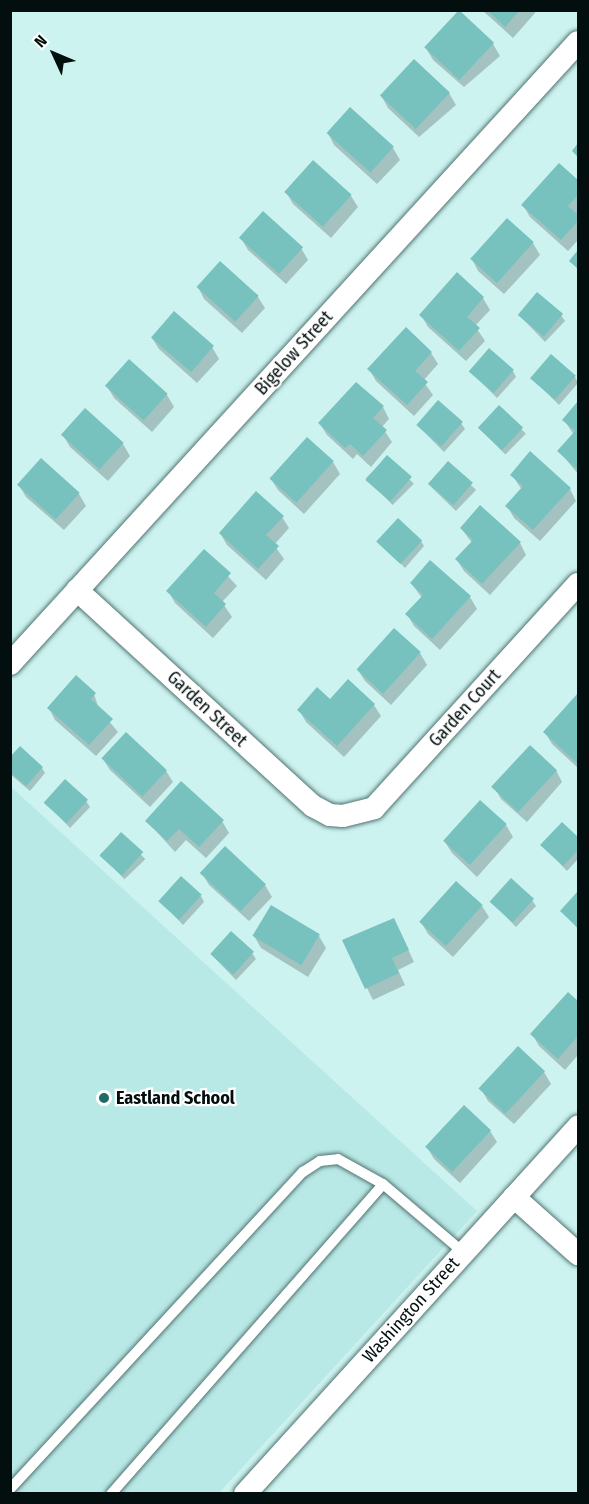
<!DOCTYPE html>
<html>
<head>
<meta charset="utf-8">
<style>
  body { margin:0 }
  #map { position:relative; width:589px; height:1504px; overflow:hidden; background:#cdf3f0; font-family:"Fira Sans Condensed",sans-serif }
  div>[style] { position:absolute }
  .built>* { inset:0; background:#b9e9e6 }
  .shadow>* { inset:0; background:#0003; transform-origin:0 0 }
  .building>* { inset:0; background:#77c2be; transform-origin:0 0 }
  .roads { filter:drop-shadow(0 0 2px #517472) drop-shadow(0 0 2px #517472) }
  .service>* { height:10px; margin:-5px; padding:0 5px; transform-origin:5px; border-radius:5px; background:#fff }
  .minor>* { height:22px; margin:-11px; padding:0 11px; transform-origin:11px; border-radius:11px; background:#fff }
  .dots>* { width:16px; height:16px; translate:-50% -50%; box-sizing:border-box; border:3px solid #fff; border-radius:50% }
  span { translate:-50% -50%; white-space:nowrap; text-align:center; line-height:1.15; -webkit-text-stroke:4.5px #fff; paint-order:stroke }
  .street-label { font-size:18px; color:#030f0f }
  .poi-label { font-size:18px; color:#030f0f; font-weight:700 }
  .left { translate:0 -50%; text-align:left }
  .frame { position:absolute; inset:0; border:12px solid #030f0f; pointer-events:none }
  .north { position:absolute; left:24px; top:24px; width:60px; height:60px; -webkit-text-stroke:4px #fff; paint-order:stroke; rotate:314deg; font-size:16px; font-weight:700; line-height:24px; text-align:center; color:#030f0f }
  .north::after { content:''; display:block; margin:auto; width:21px; height:27px; background:#030f0f; clip-path:polygon(50% 0,100% 100%,50% 72%,0 100%) }
</style>
</head>
<body>
<div id="map">
  <div class="built">
    <i style="clip-path:polygon(10px 786px,477px 1211px,219px 1493px,11px 1493px)"></i>
  </div>
  <div class="shadow">
    <i style="clip-path:polygon(482px 10px,534px 10px,535px 13px,513px 38px)"></i>
    <i style="clip-path:polygon(493px 44px,500px 56px,464px 87px,433px 60px,426px 48px)"></i>
    <i style="clip-path:polygon(414px 61px,449px 93px,456px 105px,419px 137px,388px 108px,382px 97px)"></i>
    <i style="clip-path:polygon(328px 133px,393px 148px,400px 160px,377px 184px,334px 145px)"></i>
    <i style="clip-path:polygon(559px 165px,578px 182px,578px 240px,568px 251px,530px 217px,523px 205px)"></i>
    <i style="clip-path:polygon(286px 192px,351px 196px,358px 207px,331px 238px,293px 204px)"></i>
    <i style="clip-path:polygon(241px 238px,301px 248px,308px 260px,286px 284px,248px 250px)"></i>
    <i style="clip-path:polygon(533px 243px,540px 255px,504px 294px,478px 271px,472px 259px)"></i>
    <i style="clip-path:polygon(458px 275px,483px 298px,490px 310px,475px 326px,485px 341px,466px 361px,428px 327px,421px 315px)"></i>
    <i style="clip-path:polygon(198px 287px,258px 297px,265px 308px,242px 333px,204px 299px)"></i>
    <i style="clip-path:polygon(519px 315px,561px 315px,565px 321px,545px 342px)"></i>
    <i style="clip-path:polygon(152px 338px,212px 347px,219px 359px,197px 383px,159px 349px)"></i>
    <i style="clip-path:polygon(431px 353px,438px 364px,423px 381px,433px 395px,414px 416px,376px 381px,369px 369px)"></i>
    <i style="clip-path:polygon(129px 362px,167px 395px,174px 407px,152px 432px,114px 398px,107px 386px)"></i>
    <i style="clip-path:polygon(470px 371px,513px 371px,516px 377px,497px 398px)"></i>
    <i style="clip-path:polygon(575px 377px,578px 383px,559px 405px,532px 378px)"></i>
    <i style="clip-path:polygon(578px 403px,578px 474px,559px 451px,574px 435px,564px 420px)"></i>
    <i style="clip-path:polygon(383px 407px,389px 419px,382px 427px,392px 442px,371px 467px,357px 454px,353px 459px,327px 435px,320px 424px)"></i>
    <i style="left:499px;top:407px;width:38px;height:29px;rotate:45deg"></i>
    <i style="clip-path:polygon(86px 410px,123px 444px,130px 456px,108px 481px,70px 447px,63px 435px)"></i>
    <i style="clip-path:polygon(461px 423px,465px 429px,444px 452px,418px 426px)"></i>
    <i style="left:387px;top:457px;width:38px;height:30px;rotate:45deg"></i>
    <i style="clip-path:polygon(333px 462px,340px 474px,304px 514px,278px 490px,271px 479px)"></i>
    <i style="left:448px;top:463px;width:39px;height:29px;rotate:44deg"></i>
    <i style="clip-path:polygon(512px 475px,570px 489px,576px 501px,540px 541px,514px 518px,507px 506px,522px 490px)"></i>
    <i style="clip-path:polygon(19px 485px,79px 494px,86px 506px,64px 530px,26px 497px)"></i>
    <i style="clip-path:polygon(282px 517px,289px 528px,274px 545px,284px 559px,266px 580px,227px 545px,220px 533px)"></i>
    <i style="clip-path:polygon(461px 528px,520px 543px,526px 555px,490px 595px,464px 571px,457px 560px,472px 543px)"></i>
    <i style="clip-path:polygon(378px 541px,421px 541px,424px 546px,405px 568px)"></i>
    <i style="clip-path:polygon(205px 551px,237px 586px,222px 602px,232px 617px,213px 638px,175px 603px,168px 591px)"></i>
    <i style="clip-path:polygon(411px 583px,470px 597px,477px 609px,440px 650px,414px 626px,407px 614px,422px 598px)"></i>
    <i style="clip-path:polygon(420px 653px,427px 665px,391px 705px,365px 681px,358px 670px)"></i>
    <i style="clip-path:polygon(94px 694px,99px 709px,118px 732px,96px 756px,55px 720px,49px 708px)"></i>
    <i style="clip-path:polygon(578px 695px,578px 768px,552px 744px,545px 732px)"></i>
    <i style="clip-path:polygon(330px 701px,374px 705px,381px 716px,344px 757px,306px 722px,299px 710px)"></i>
    <i style="clip-path:polygon(10px 759px,42px 768px,45px 773px,30px 791px,10px 774px)"></i>
    <i style="clip-path:polygon(103px 759px,166px 771px,173px 782px,150px 807px,110px 770px)"></i>
    <i style="clip-path:polygon(556px 770px,562px 782px,527px 822px,501px 799px,494px 787px)"></i>
    <i style="clip-path:polygon(86px 801px,90px 807px,70px 828px,45px 802px)"></i>
    <i style="clip-path:polygon(147px 821px,222px 821px,229px 833px,206px 858px,186px 840px,175px 852px)"></i>
    <i style="clip-path:polygon(562px 824px,578px 839px,578px 859px,567px 871px,542px 845px)"></i>
    <i style="clip-path:polygon(506px 825px,513px 837px,477px 877px,452px 853px,445px 842px)"></i>
    <i style="left:121px;top:834px;width:35px;height:29px;rotate:46deg"></i>
    <i style="clip-path:polygon(202px 873px,265px 885px,272px 897px,249px 921px,209px 885px)"></i>
    <i style="clip-path:polygon(578px 893px,578px 929px,562px 911px)"></i>
    <i style="clip-path:polygon(201px 896px,204px 902px,183px 925px,160px 901px)"></i>
    <i style="clip-path:polygon(532px 900px,536px 906px,516px 927px,491px 901px)"></i>
    <i style="clip-path:polygon(482px 906px,489px 917px,453px 957px,428px 934px,421px 922px)"></i>
    <i style="clip-path:polygon(400px 932px,414px 962px,398px 970px,405px 985px,373px 1000px,367px 988px)"></i>
    <i style="clip-path:polygon(254px 936px,319px 936px,326px 948px,308px 977px,261px 948px)"></i>
    <i style="clip-path:polygon(252px 953px,256px 959px,236px 980px,211px 954px)"></i>
    <i style="clip-path:polygon(568px 994px,578px 1003px,578px 1055px,565px 1070px,539px 1046px,532px 1034px)"></i>
    <i style="clip-path:polygon(544px 1072px,551px 1084px,514px 1124px,488px 1101px,481px 1089px)"></i>
    <i style="clip-path:polygon(490px 1131px,497px 1142px,460px 1183px,434px 1159px,427px 1147px)"></i>
  </div>
  <div class="building">
    <i style="left:459px;top:10px;width:48px;height:51px;rotate:43deg"></i>
    <i style="clip-path:polygon(487px 10px,520px 10px,505px 27px)"></i>
    <i style="left:414px;top:59px;width:49px;height:50px;rotate:43deg"></i>
    <i style="left:350px;top:107px;width:59px;height:35px;rotate:42deg"></i>
    <i style="clip-path:polygon(578px 143px,578px 157px,572px 151px)"></i>
    <i style="left:313px;top:160px;width:52px;height:43px;rotate:42deg"></i>
    <i style="clip-path:polygon(559px 163px,578px 180px,578px 195px,568px 206px,578px 215px,578px 221px,561px 240px,521px 205px)"></i>
    <i style="left:263px;top:211px;width:54px;height:36px;rotate:42deg"></i>
    <i style="left:507px;top:218px;width:36px;height:55px;rotate:42deg"></i>
    <i style="clip-path:polygon(578px 250px,578px 269px,569px 261px)"></i>
    <i style="left:220px;top:261px;width:52px;height:35px;rotate:42deg"></i>
    <i style="clip-path:polygon(457px 272px,484px 297px,467px 317px,480px 328px,459px 351px,419px 315px)"></i>
    <i style="left:537px;top:292px;width:34px;height:30px;rotate:40deg"></i>
    <i style="left:174px;top:311px;width:53px;height:35px;rotate:41deg"></i>
    <i style="clip-path:polygon(406px 327px,432px 352px,415px 371px,428px 382px,407px 405px,367px 369px)"></i>
    <i style="left:489px;top:348px;width:33px;height:31px;rotate:41deg"></i>
    <i style="left:551px;top:354px;width:33px;height:32px;rotate:41deg"></i>
    <i style="left:129px;top:359px;width:52px;height:36px;rotate:42deg"></i>
    <i style="clip-path:polygon(356px 382px,384px 406px,373px 418px,387px 430px,363px 456px,350px 444px,345px 448px,318px 423px)"></i>
    <i style="left:438px;top:400px;width:33px;height:33px;rotate:41deg"></i>
    <i style="clip-path:polygon(578px 401px,578px 470px,557px 451px,575px 431px,562px 420px)"></i>
    <i style="left:499px;top:405px;width:33px;height:31px;rotate:43deg"></i>
    <i style="left:85px;top:408px;width:52px;height:36px;rotate:42deg"></i>
    <i style="left:307px;top:437px;width:36px;height:56px;rotate:42deg"></i>
    <i style="clip-path:polygon(530px 451px,571px 488px,533px 530px,505px 506px,523px 486px,510px 475px)"></i>
    <i style="left:387px;top:455px;width:33px;height:33px;rotate:41deg"></i>
    <i style="left:41px;top:458px;width:52px;height:36px;rotate:42deg"></i>
    <i style="left:448px;top:461px;width:33px;height:30px;rotate:41deg"></i>
    <i style="clip-path:polygon(256px 491px,284px 516px,266px 535px,279px 546px,258px 569px,219px 533px)"></i>
    <i style="clip-path:polygon(480px 505px,521px 542px,482px 584px,455px 559px,473px 540px,460px 528px)"></i>
    <i style="left:398px;top:518px;width:33px;height:32px;rotate:43deg"></i>
    <i style="clip-path:polygon(204px 549px,231px 573px,214px 593px,226px 604px,206px 627px,166px 591px)"></i>
    <i style="clip-path:polygon(430px 560px,471px 596px,432px 639px,405px 614px,423px 595px,410px 583px)"></i>
    <i style="left:394px;top:628px;width:36px;height:56px;rotate:42deg"></i>
    <i style="clip-path:polygon(76px 675px,96px 693px,91px 699px,113px 719px,89px 745px,47px 708px)"></i>
    <i style="clip-path:polygon(348px 679px,375px 704px,337px 746px,297px 710px,317px 687px,330px 699px)"></i>
    <i style="clip-path:polygon(578px 693px,578px 764px,543px 732px)"></i>
    <i style="left:126px;top:732px;width:56px;height:36px;rotate:43deg"></i>
    <i style="left:530px;top:745px;width:37px;height:57px;rotate:43deg"></i>
    <i style="clip-path:polygon(20px 746px,43px 767px,26px 786px,10px 772px,10px 757px)"></i>
    <i style="left:65px;top:779px;width:31px;height:32px;rotate:42deg"></i>
    <i style="clip-path:polygon(181px 781px,224px 820px,199px 847px,179px 829px,167px 841px,145px 821px)"></i>
    <i style="left:480px;top:800px;width:36px;height:55px;rotate:42deg"></i>
    <i style="clip-path:polygon(562px 822px,578px 837px,578px 850px,563px 866px,540px 845px)"></i>
    <i style="left:121px;top:832px;width:30px;height:32px;rotate:42deg"></i>
    <i style="left:225px;top:846px;width:56px;height:37px;rotate:43deg"></i>
    <i style="left:181px;top:876px;width:28px;height:34px;rotate:42deg"></i>
    <i style="left:511px;top:878px;width:31px;height:32px;rotate:42deg"></i>
    <i style="left:456px;top:881px;width:36px;height:55px;rotate:42deg"></i>
    <i style="clip-path:polygon(578px 891px,578px 928px,560px 911px)"></i>
    <i style="left:271px;top:905px;width:57px;height:36px;rotate:31deg"></i>
    <i style="clip-path:polygon(394px 918px,409px 950px,392px 958px,399px 973px,365px 989px,342px 940px)"></i>
    <i style="left:231px;top:931px;width:31px;height:31px;rotate:42deg"></i>
    <i style="clip-path:polygon(568px 992px,578px 1001px,578px 1036px,558px 1059px,530px 1034px)"></i>
    <i style="left:518px;top:1046px;width:37px;height:58px;rotate:43deg"></i>
    <i style="left:464px;top:1105px;width:37px;height:57px;rotate:43deg"></i>
  </div>
  <div class="roads">
    <div class="service">
      <i style="left:10px;top:1489px;width:432px;rotate:-47.3deg"></i>
      <i style="left:303px;top:1172px;width:20px;rotate:-33deg"></i>
      <i style="left:320px;top:1161px;width:18px;rotate:-6deg"></i>
      <i style="left:338px;top:1159px;width:51px;rotate:29.1deg"></i>
      <i style="left:383px;top:1184px;width:105px;rotate:40.4deg"></i>
      <i style="left:111px;top:1494px;width:412px;rotate:-48.7deg"></i>
    </div>
    <div class="minor">
      <i style="left:77px;top:590px;width:320px;rotate:42.5deg"></i>
      <i style="left:313px;top:806px;width:19px;rotate:28deg"></i>
      <i style="left:330px;top:815px;width:13px;rotate:4deg"></i>
      <i style="left:343px;top:816px;width:32px;rotate:-14deg"></i>
      <i style="left:374px;top:808px;width:303px;rotate:-47.7deg"></i>
      <i style="left:10px;top:664px;width:842px;rotate:-47.6deg"></i>
      <i style="left:514px;top:1197px;width:86px;rotate:41.7deg"></i>
      <i style="left:245px;top:1494px;width:496px;rotate:-47.8deg"></i>
    </div>
  </div>
  <div class="dots">
    <i style="left:104px;top:1098px;background:#1e6a67"></i>
  </div>
  <div class="street-label">
    <span style="left:294px;top:353px;rotate:-48deg">Bigelow Street</span>
    <span style="left:465px;top:708px;rotate:-48deg">Garden Court</span>
    <span style="left:207px;top:709px;rotate:43deg">Garden Street</span>
    <span style="left:411px;top:1310px;rotate:-48deg">Washington Street</span>
  </div>
  <div class="poi-label">
    <span class="left" style="left:116px;top:1098px">Eastland School</span>
  </div>
  <div class="frame"></div>
  <div class="north">N</div>
</div>
</body>
</html>
